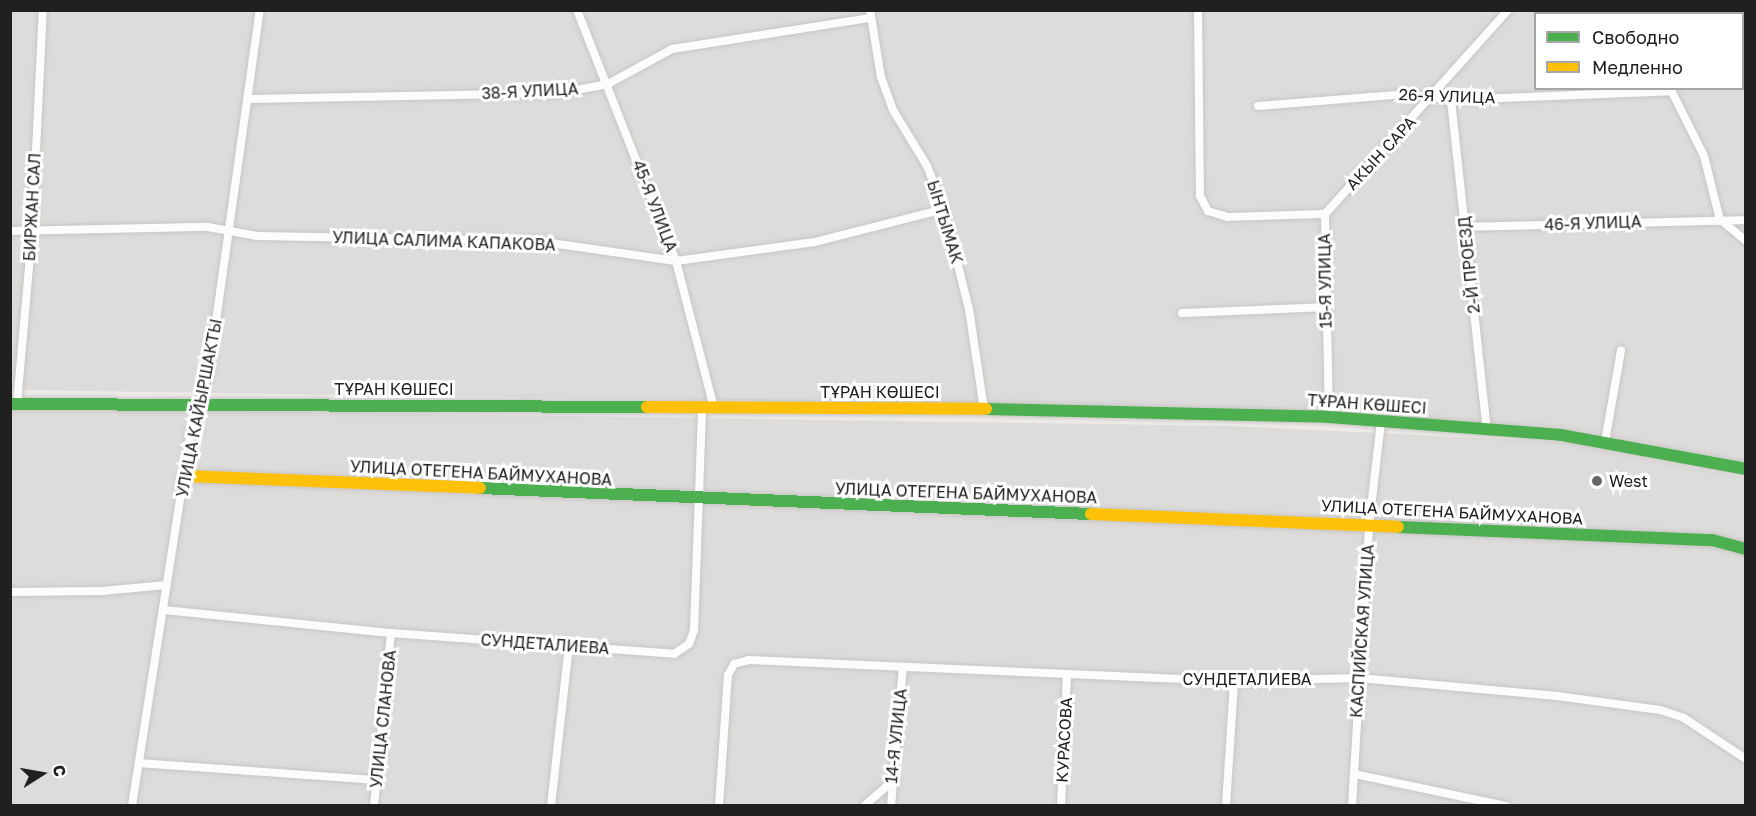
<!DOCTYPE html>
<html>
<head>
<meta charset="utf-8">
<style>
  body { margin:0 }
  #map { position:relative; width:1756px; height:816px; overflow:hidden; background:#efece9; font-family:"Golos Text",sans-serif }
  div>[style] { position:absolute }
  .residential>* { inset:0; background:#dedcda }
  .roads { filter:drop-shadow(0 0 2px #c7c6c5) drop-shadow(0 0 2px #c7c6c5) }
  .street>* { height:8px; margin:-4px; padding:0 4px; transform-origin:4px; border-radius:4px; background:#fdfcfc }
  .fast>* { height:12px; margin:-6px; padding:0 6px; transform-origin:6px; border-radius:6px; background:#4caf50 }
  .slow>* { height:12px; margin:-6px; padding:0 6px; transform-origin:6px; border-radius:6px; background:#ffc107 }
  .dots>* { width:16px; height:16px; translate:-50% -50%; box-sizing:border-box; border:3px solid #fff; border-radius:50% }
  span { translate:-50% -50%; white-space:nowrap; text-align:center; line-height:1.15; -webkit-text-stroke:6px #fff; paint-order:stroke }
  .street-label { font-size:16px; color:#202020 }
  .poi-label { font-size:16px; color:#202020 }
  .left { translate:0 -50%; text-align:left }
  .frame { position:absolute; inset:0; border:12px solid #202020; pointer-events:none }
  .legend { position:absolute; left:1534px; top:12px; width:210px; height:78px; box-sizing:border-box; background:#fff; border:2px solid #a6a6a6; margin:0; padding:8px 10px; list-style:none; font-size:18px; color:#202020 }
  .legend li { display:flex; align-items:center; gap:12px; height:30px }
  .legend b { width:30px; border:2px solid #a6a6a6 }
  .north { position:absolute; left:12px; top:744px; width:60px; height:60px; -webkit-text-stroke:4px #fff; paint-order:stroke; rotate:79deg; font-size:16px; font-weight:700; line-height:24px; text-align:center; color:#202020 }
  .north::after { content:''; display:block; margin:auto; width:21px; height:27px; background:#202020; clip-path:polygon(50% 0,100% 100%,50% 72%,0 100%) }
</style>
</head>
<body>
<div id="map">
  <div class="residential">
    <i style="clip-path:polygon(evenodd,11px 11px,1745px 11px,1745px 462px,1562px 427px,1205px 407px,11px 390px,11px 11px,1536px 14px,1742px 14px,1742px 88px,1536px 88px,1536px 14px)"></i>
    <i style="clip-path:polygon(11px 408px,1232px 426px,1560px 442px,1745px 478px,1745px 805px,11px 806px)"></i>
  </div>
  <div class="roads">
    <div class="street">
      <i style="left:577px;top:10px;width:270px;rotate:68.5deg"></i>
      <i style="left:676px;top:261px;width:152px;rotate:75.5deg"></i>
      <i style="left:870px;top:10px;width:68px;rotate:80.7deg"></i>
      <i style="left:881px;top:77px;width:35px;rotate:70deg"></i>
      <i style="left:893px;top:110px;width:66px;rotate:58.7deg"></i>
      <i style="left:927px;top:166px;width:46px;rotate:68.4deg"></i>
      <i style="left:944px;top:209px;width:103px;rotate:76deg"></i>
      <i style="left:969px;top:309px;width:101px;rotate:81.5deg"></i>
      <i style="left:1198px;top:10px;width:186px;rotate:89.4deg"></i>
      <i style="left:1200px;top:196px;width:17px;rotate:62deg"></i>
      <i style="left:1208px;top:211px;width:21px;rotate:17deg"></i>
      <i style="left:1228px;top:217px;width:97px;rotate:-1.8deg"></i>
      <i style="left:1325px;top:214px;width:203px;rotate:88.9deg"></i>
      <i style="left:1626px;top:10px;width:4px;rotate:63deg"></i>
      <i style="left:1670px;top:88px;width:76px;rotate:63.4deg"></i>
      <i style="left:1704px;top:156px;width:66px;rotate:76deg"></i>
      <i style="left:250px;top:99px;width:310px;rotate:-1.1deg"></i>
      <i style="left:560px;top:93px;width:49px;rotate:-10.6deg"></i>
      <i style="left:608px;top:84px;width:73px;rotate:-28.7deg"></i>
      <i style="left:672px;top:49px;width:201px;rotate:-8.9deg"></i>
      <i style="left:1451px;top:100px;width:331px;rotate:83.8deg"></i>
      <i style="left:1258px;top:106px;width:148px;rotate:-4.6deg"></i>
      <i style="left:1406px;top:94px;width:45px;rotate:7.6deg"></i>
      <i style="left:1451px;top:100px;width:221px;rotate:-2.3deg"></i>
      <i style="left:1325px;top:214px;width:274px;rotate:-48.1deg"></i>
      <i style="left:1721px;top:220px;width:33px;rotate:40deg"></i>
      <i style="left:1465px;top:227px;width:281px;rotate:-1.4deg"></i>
      <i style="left:10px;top:231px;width:198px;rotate:-1.2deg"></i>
      <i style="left:208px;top:227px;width:50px;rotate:10.4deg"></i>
      <i style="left:257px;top:236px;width:280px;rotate:1deg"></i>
      <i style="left:537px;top:241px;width:140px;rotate:8.2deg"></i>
      <i style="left:676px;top:261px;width:140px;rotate:-7.8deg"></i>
      <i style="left:815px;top:242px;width:133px;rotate:-14.3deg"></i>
      <i style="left:1182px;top:313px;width:142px;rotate:-2.4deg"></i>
      <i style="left:17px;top:404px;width:173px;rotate:-85deg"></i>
      <i style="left:32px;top:232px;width:222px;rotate:-87.2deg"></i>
      <i style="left:1605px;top:442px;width:93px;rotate:-80.1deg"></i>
      <i style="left:10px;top:592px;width:92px;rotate:-0.6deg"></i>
      <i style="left:102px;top:591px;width:65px;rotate:-5.3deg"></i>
      <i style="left:163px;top:610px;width:229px;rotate:5.8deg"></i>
      <i style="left:391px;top:633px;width:284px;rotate:4.2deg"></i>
      <i style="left:674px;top:654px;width:18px;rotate:-34deg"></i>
      <i style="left:689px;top:644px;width:15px;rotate:-70deg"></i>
      <i style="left:694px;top:630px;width:222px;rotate:-87.9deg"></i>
      <i style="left:139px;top:763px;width:239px;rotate:4.1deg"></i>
      <i style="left:1354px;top:774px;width:155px;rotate:11.9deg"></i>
      <i style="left:132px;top:806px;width:381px;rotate:-81.1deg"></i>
      <i style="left:191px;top:430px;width:62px;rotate:-73deg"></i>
      <i style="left:209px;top:371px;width:365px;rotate:-82deg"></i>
      <i style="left:374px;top:806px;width:174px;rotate:-84.4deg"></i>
      <i style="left:551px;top:806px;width:161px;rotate:-83.6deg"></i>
      <i style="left:719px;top:806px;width:131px;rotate:-86.1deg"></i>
      <i style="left:728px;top:675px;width:13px;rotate:-61deg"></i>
      <i style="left:734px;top:664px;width:16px;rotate:-15deg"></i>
      <i style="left:749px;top:660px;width:485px;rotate:2.5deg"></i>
      <i style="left:1234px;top:681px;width:125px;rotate:-1.4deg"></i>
      <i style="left:1359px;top:678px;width:199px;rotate:5.2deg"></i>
      <i style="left:1557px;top:696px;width:104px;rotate:7.7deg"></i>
      <i style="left:1660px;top:710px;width:25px;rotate:18deg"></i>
      <i style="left:1684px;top:718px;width:74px;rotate:33.5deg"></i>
      <i style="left:864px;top:806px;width:35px;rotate:-41deg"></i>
      <i style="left:891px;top:806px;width:140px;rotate:-85.1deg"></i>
      <i style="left:1061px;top:806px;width:132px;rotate:-87.4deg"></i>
      <i style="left:1226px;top:806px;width:125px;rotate:-86.3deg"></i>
      <i style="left:1352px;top:806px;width:282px;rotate:-86.5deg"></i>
      <i style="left:1369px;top:525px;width:104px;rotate:-83.4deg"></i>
    </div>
    <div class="fast">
      <i style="left:10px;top:404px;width:637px;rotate:0.27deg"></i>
      <i style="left:986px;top:409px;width:343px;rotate:1.3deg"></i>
      <i style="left:1329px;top:417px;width:233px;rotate:4.4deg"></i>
      <i style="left:1561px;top:435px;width:188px;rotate:10.4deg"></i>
      <i style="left:480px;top:488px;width:612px;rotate:2.44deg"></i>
      <i style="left:1398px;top:527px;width:314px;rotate:2.4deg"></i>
      <i style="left:1712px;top:540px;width:35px;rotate:15deg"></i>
    </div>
    <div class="slow">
      <i style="left:647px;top:407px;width:339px;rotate:0.3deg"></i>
      <i style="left:184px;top:476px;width:296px;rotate:2.3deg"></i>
      <i style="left:1091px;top:514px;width:307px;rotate:2.4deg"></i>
    </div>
  </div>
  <div class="dots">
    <i style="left:1597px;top:481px;background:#686766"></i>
  </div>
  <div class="street-label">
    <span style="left:530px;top:91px;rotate:-3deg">38-Я УЛИЦА</span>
    <span style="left:1447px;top:96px;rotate:2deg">26-Я УЛИЦА</span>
    <span style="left:1381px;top:153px;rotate:-47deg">АКЫН САРА</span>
    <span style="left:655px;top:206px;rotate:69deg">45-Я УЛИЦА</span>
    <span style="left:32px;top:207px;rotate:-87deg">БИРЖАН САЛ</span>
    <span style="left:945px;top:222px;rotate:73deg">ЫНТЫМАК</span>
    <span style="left:1593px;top:223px;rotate:-2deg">46-Я УЛИЦА</span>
    <span style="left:444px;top:241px;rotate:2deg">УЛИЦА САЛИМА КАПАКОВА</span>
    <span style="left:1469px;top:265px;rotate:-96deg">2-Й ПРОЕЗД</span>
    <span style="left:1325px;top:281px;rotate:-91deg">15-Я УЛИЦА</span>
    <span style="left:394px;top:389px">ТҰРАН КӨШЕСІ</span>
    <span style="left:880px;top:392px">ТҰРАН КӨШЕСІ</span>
    <span style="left:1367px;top:404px;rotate:4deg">ТҰРАН КӨШЕСІ</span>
    <span style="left:199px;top:408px;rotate:-79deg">УЛИЦА КАЙЫРШАКТЫ</span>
    <span style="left:481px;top:473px;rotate:3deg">УЛИЦА ОТЕГЕНА БАЙМУХАНОВА</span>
    <span style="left:966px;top:493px;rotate:2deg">УЛИЦА ОТЕГЕНА БАЙМУХАНОВА</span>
    <span style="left:1452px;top:512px;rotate:3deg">УЛИЦА ОТЕГЕНА БАЙМУХАНОВА</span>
    <span style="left:1362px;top:631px;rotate:-86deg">КАСПИЙСКАЯ УЛИЦА</span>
    <span style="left:545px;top:644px;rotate:4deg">СУНДЕТАЛИЕВА</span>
    <span style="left:1247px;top:679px">СУНДЕТАЛИЕВА</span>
    <span style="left:383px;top:719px;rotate:-84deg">УЛИЦА СЛАНОВА</span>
    <span style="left:896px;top:736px;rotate:-84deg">14-Я УЛИЦА</span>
    <span style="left:1064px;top:740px;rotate:-87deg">КУРАСОВА</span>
  </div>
  <div class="poi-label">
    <span class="left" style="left:1609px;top:481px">West</span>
  </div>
  <div class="frame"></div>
  <ul class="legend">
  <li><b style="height:8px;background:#4caf50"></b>Свободно</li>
  <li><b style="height:8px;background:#ffc107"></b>Медленно</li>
  </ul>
  <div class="north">С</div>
</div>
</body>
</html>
